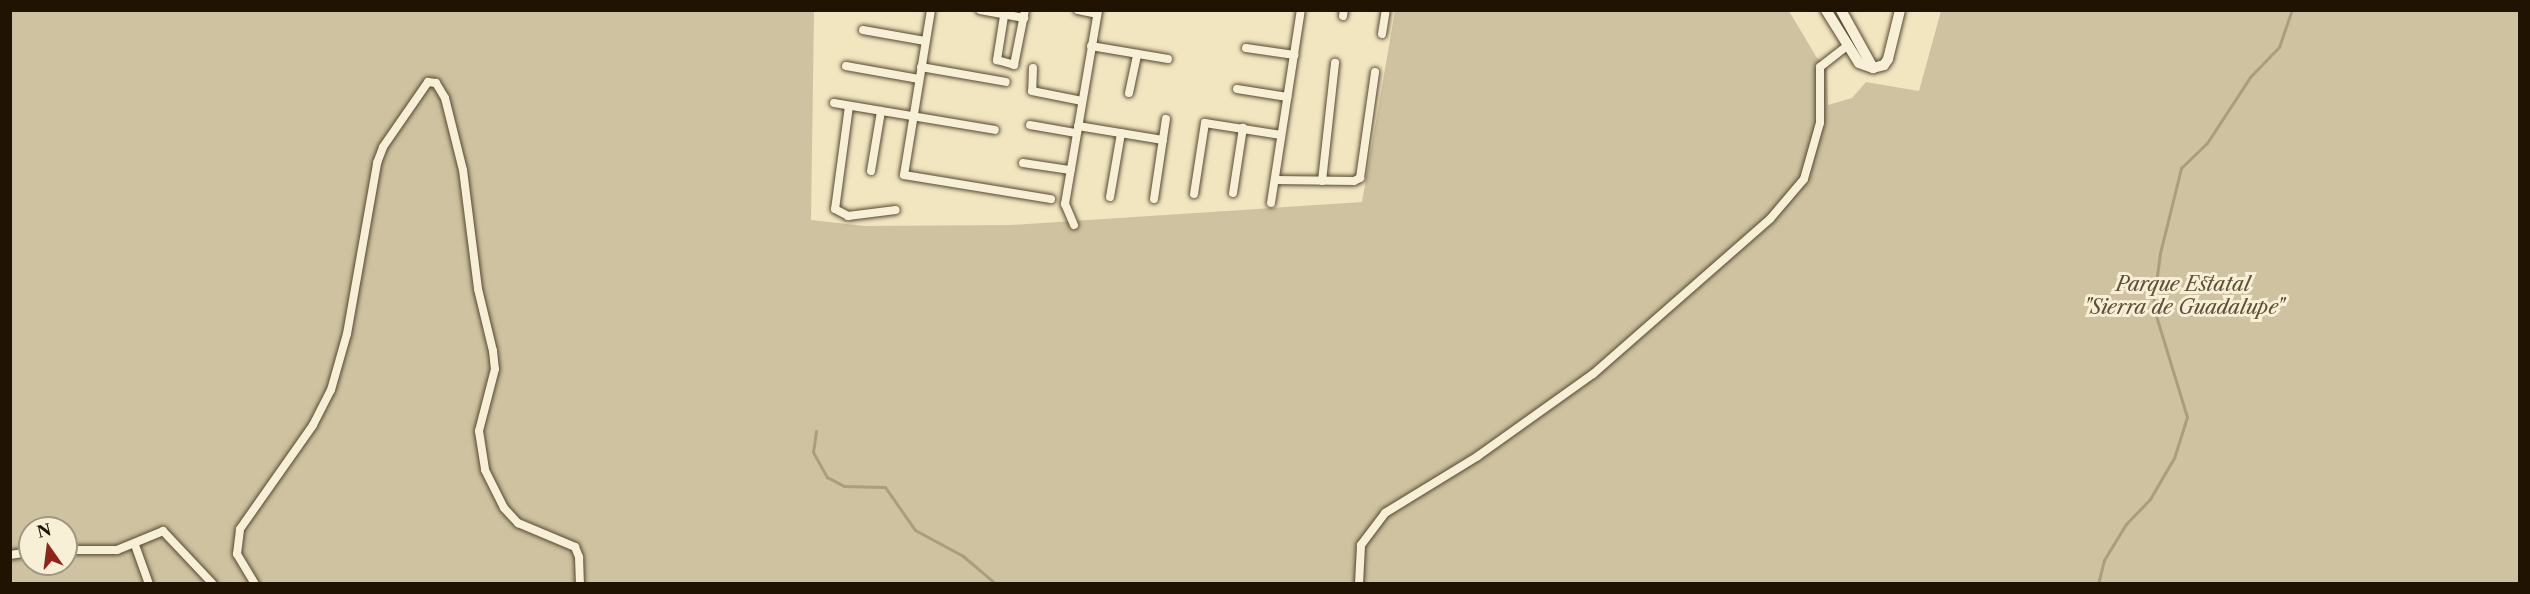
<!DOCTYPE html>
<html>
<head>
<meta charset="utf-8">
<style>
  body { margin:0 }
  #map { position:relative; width:2530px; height:594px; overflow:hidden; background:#f2e6c0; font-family:"Libre Caslon Text",serif }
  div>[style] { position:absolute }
  .green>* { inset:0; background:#cec2a0 }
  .stream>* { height:3px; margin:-1.5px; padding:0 1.5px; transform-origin:1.5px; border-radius:1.5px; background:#ab9e7f }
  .roads { filter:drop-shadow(0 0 2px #554831) drop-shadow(0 0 2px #554831) }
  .minor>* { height:8px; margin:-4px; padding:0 4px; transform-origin:4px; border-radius:4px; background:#f7efd6 }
  .tertiary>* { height:10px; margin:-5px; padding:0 5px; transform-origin:5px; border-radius:5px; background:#f7efd6 }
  span { translate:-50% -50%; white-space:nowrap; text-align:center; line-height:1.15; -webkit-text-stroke:6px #f7efd6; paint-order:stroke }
  .park-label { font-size:20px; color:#5e5039; font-style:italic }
  .frame { position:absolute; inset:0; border:12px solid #211301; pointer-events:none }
  .north { position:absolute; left:18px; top:516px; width:60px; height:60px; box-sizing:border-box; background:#f7efd6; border:2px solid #a19781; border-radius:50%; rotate:346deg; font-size:16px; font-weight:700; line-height:24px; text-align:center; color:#211301 }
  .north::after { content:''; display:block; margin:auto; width:21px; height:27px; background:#8f2418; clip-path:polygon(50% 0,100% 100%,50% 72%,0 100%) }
</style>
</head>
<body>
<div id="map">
  <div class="green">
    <i style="clip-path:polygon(evenodd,10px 11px,814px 11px,811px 220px,865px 226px,1012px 225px,1362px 202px,1395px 11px,1789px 11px,1817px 58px,1827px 65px,1828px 105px,1852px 98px,1866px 82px,1919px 91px,1941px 11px,2519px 11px,2519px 583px,11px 583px,10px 11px,30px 528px,66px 528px,66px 564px,30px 564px,30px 528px)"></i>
  </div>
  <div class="stream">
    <i style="left:816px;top:431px;width:21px;rotate:98deg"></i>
    <i style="left:813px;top:452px;width:29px;rotate:61deg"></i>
    <i style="left:827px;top:477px;width:19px;rotate:28deg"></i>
    <i style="left:844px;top:486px;width:41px;rotate:1.4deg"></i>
    <i style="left:885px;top:487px;width:52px;rotate:55.1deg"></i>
    <i style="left:915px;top:530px;width:55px;rotate:28.4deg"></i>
    <i style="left:963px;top:556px;width:43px;rotate:40.3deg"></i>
    <i style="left:2098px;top:584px;width:25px;rotate:-76deg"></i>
    <i style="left:2104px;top:560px;width:42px;rotate:-58.6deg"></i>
    <i style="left:2126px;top:524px;width:35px;rotate:-46deg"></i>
    <i style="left:2150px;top:499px;width:48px;rotate:-59.7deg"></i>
    <i style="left:2174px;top:458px;width:43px;rotate:-72.4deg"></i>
    <i style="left:2187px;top:417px;width:116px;rotate:-107deg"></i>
    <i style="left:2153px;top:306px;width:53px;rotate:-82.5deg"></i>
    <i style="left:2160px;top:253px;width:88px;rotate:-76.1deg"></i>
    <i style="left:2181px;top:168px;width:36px;rotate:-44deg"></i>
    <i style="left:2207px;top:143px;width:79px;rotate:-56.9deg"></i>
    <i style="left:2250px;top:77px;width:42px;rotate:-46deg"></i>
    <i style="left:2279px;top:47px;width:39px;rotate:-71deg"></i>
  </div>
  <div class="roads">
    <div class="minor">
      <i style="left:931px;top:10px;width:167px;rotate:99.3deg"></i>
      <i style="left:904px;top:175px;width:149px;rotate:9.3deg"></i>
      <i style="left:980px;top:10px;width:45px;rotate:10.3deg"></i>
      <i style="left:1005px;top:10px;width:51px;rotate:99.1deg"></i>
      <i style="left:997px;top:60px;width:18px;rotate:16deg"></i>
      <i style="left:1014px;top:65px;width:56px;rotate:-78.7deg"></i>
      <i style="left:1078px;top:10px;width:19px;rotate:12deg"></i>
      <i style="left:1343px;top:16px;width:6px;rotate:-81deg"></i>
      <i style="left:863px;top:30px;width:63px;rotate:10.1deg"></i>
      <i style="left:1382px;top:34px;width:24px;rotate:-81deg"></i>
      <i style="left:1091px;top:46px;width:78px;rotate:9.6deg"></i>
      <i style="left:1246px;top:48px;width:49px;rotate:8.3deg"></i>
      <i style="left:846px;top:66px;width:74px;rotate:10.1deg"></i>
      <i style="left:921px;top:67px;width:86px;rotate:10deg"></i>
      <i style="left:1033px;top:68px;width:23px;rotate:92deg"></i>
      <i style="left:1032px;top:91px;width:51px;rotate:11.3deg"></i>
      <i style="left:1237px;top:89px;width:51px;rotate:9.1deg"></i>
      <i style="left:1129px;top:93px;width:40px;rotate:-78deg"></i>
      <i style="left:834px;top:103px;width:163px;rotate:9.5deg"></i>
      <i style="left:849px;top:106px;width:104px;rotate:97.7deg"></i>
      <i style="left:835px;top:209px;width:15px;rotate:28deg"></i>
      <i style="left:848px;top:216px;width:48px;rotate:-7.1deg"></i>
      <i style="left:1030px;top:125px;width:47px;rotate:9.9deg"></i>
      <i style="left:1078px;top:126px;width:86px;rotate:9.4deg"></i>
      <i style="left:1023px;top:163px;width:48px;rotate:8.5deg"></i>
      <i style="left:871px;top:171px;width:61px;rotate:-80.5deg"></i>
      <i style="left:1275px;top:180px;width:79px;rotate:0.7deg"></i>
      <i style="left:1354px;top:181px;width:7px;rotate:-27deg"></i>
      <i style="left:1360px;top:178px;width:107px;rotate:-81.9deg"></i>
      <i style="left:1322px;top:181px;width:119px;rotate:-83.7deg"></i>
      <i style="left:1233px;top:193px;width:66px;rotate:-81.3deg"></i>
      <i style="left:1194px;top:194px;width:72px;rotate:-81.2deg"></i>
      <i style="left:1205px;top:123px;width:77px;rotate:9deg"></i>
      <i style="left:1110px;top:197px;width:65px;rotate:-80.2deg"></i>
      <i style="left:1154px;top:199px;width:81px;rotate:-81.5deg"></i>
      <i style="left:1271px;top:203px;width:195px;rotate:-81.2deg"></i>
      <i style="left:1074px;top:225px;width:23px;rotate:-113deg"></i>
      <i style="left:1065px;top:204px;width:197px;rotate:-80.3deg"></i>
      <i style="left:135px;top:545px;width:41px;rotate:70.3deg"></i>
      <i style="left:66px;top:550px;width:51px"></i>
      <i style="left:117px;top:550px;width:50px;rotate:-22.4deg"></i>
      <i style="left:163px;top:531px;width:73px;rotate:46.7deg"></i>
      <i style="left:10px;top:555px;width:20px;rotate:-9deg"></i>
      <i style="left:255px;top:584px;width:35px;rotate:-121deg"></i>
      <i style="left:237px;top:554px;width:25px;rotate:-83deg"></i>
      <i style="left:240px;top:529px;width:127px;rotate:-54.9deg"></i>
      <i style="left:313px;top:425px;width:39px;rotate:-63deg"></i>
      <i style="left:331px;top:390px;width:58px;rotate:-74.1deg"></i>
      <i style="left:347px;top:334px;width:174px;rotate:-80deg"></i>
      <i style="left:377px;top:163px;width:17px;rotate:-69deg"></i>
      <i style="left:383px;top:147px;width:79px;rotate:-55.3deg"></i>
      <i style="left:428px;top:82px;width:8px;rotate:7deg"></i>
      <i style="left:436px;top:83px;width:17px;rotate:59deg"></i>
      <i style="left:445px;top:98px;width:74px;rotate:76deg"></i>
      <i style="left:463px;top:170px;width:120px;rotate:82.8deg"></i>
      <i style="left:478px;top:289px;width:64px;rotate:76.4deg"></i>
      <i style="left:493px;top:351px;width:18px;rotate:84deg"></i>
      <i style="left:495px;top:369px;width:64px;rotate:104.5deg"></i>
      <i style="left:479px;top:431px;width:39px;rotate:81deg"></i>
      <i style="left:485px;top:470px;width:42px;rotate:63.4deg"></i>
      <i style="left:504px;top:508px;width:21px;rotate:47deg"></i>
      <i style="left:518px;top:523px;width:62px;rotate:22.8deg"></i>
      <i style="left:575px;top:547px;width:11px;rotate:68deg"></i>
      <i style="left:579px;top:557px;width:27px;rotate:88deg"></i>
      <i style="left:1359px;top:584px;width:39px;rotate:-87deg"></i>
      <i style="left:1361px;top:545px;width:40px;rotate:-53deg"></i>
      <i style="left:1385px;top:513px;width:109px;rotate:-31.5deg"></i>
      <i style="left:1478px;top:456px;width:141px;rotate:-35.5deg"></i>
      <i style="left:1593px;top:374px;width:235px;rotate:-41.2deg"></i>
      <i style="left:1770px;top:219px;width:52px;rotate:-49.6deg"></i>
      <i style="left:1804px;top:179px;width:58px;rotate:-74.1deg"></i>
      <i style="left:1820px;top:123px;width:56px;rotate:-90deg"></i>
      <i style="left:1820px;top:67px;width:36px;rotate:-38deg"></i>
    </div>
    <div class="tertiary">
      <i style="left:1826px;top:10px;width:62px;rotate:58.1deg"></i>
      <i style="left:1859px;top:63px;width:15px;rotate:20deg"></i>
      <i style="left:1873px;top:68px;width:11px;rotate:-15deg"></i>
      <i style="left:1884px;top:65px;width:7px;rotate:-56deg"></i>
      <i style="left:1888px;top:59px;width:50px;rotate:-76.2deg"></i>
      <i style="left:1841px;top:10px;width:66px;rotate:61.1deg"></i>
    </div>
  </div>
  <div class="park-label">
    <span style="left:2183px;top:296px">Parque Estatal<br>"Sierra de Guadalupe"</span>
  </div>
  <div class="frame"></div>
  <div class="north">N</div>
</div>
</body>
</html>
